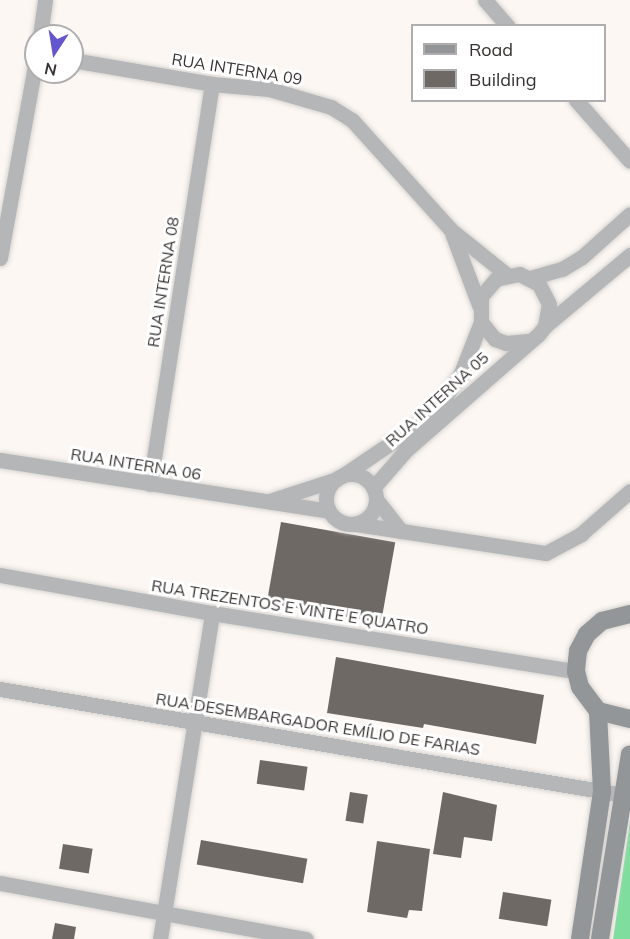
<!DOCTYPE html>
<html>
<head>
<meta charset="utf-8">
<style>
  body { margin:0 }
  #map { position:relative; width:630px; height:939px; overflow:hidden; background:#fcf7f3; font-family:Mulish,sans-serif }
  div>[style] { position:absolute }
  .green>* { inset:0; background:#7fdd9e }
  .building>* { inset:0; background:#6e6965; transform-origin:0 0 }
  .roads { filter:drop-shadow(0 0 2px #d8d4d0) drop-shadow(0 0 2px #d8d4d0) }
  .minor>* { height:15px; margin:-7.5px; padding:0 7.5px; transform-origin:7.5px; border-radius:7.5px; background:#b4b6b8 }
  .minor>.ring { margin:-7.5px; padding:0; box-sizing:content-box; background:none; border:15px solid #b4b6b8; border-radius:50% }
  .secondary>* { height:18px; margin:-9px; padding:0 9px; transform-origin:9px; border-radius:9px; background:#929698 }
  span { translate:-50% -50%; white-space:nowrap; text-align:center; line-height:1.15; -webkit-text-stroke:6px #fff; paint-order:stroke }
  .street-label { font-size:16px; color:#363332 }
  .legend { position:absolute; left:411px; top:24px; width:195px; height:78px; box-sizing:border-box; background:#fff; border:2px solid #afadad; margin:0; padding:8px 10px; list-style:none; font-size:18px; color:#363332 }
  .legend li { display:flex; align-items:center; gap:12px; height:30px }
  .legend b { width:30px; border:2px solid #afadad }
  .north { position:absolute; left:24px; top:24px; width:60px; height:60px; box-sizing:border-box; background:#fff; border:2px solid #afadad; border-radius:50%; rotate:192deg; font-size:16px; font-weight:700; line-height:24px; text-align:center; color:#363332 }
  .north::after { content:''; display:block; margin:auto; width:21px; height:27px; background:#6356cf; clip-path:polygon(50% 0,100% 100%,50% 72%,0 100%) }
</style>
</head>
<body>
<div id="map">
  <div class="green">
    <i style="clip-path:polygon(630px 821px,630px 939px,613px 939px)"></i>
  </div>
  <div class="building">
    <i style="left:281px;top:522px;width:116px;height:82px;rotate:10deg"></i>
    <i style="clip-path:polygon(336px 657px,544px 695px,536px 744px,424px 724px,423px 728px,327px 713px)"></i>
    <i style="left:260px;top:760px;width:48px;height:24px;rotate:8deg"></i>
    <i style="left:350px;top:792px;width:18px;height:29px;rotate:9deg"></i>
    <i style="clip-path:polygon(443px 792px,497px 805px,492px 841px,464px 837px,461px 858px,433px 854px)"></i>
    <i style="left:201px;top:840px;width:108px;height:25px;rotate:10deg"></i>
    <i style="clip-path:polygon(377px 841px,430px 849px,422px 911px,409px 910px,407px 918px,367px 912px)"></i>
    <i style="left:63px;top:844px;width:30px;height:25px;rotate:9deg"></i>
    <i style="left:503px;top:892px;width:49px;height:27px;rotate:9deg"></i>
    <i style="clip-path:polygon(55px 923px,76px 927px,74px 939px,52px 939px)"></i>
  </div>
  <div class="roads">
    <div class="minor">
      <i style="left:485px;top:0;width:35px;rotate:49deg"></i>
      <i style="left:40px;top:36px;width:36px;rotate:-82deg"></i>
      <i style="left:72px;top:60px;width:142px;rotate:9.7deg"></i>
      <i style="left:212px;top:84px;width:57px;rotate:5deg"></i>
      <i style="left:269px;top:89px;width:65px;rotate:16.2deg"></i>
      <i style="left:331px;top:107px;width:25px;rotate:32deg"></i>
      <i style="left:352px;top:120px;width:148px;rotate:48deg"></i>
      <i style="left:451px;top:230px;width:70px;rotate:38.7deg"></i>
      <i style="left:576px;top:100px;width:81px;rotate:48.5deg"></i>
      <i style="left:452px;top:233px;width:77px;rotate:69.4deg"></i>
      <i style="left:0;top:258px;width:202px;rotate:-79.7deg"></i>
      <i style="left:530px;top:278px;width:33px;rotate:-16deg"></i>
      <i style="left:562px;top:269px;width:23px;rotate:-31deg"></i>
      <i style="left:582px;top:257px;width:64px;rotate:-41.9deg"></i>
      <i style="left:545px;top:326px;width:111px;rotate:-39.9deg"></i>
      <i style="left:0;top:460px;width:333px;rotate:8.8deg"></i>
      <i class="ring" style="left:326px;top:474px;width:35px;height:35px"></i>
      <i style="left:342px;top:476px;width:93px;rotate:-34deg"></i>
      <i style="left:419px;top:424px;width:39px;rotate:-46deg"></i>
      <i style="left:446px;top:396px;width:27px;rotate:-57deg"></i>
      <i style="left:461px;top:373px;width:55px;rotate:-68.6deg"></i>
      <i style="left:150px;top:484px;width:405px;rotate:-81.2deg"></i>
      <i style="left:373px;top:488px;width:50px;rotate:-49deg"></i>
      <i style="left:406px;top:450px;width:175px;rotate:-41.1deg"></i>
      <i style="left:538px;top:335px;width:11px;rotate:-52deg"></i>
      <i style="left:545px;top:326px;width:22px;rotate:-80deg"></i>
      <i style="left:549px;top:304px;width:22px;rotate:-117deg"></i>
      <i style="left:539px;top:284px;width:22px;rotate:-153deg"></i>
      <i style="left:519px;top:274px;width:24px;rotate:168deg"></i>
      <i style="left:496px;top:279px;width:23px;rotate:131deg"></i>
      <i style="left:481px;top:296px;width:26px;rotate:90deg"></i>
      <i style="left:481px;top:322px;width:22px;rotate:51deg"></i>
      <i style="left:495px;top:339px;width:12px;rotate:20deg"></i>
      <i style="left:506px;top:343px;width:22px;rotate:-5deg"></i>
      <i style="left:376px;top:499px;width:41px;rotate:52deg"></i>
      <i style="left:269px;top:501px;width:71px;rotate:-17.9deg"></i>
      <i style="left:356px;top:524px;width:192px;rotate:8.7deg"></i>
      <i style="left:546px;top:553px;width:40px;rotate:-28deg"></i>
      <i style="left:581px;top:534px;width:65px;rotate:-41.3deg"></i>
      <i style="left:0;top:575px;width:215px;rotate:10.2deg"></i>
      <i style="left:212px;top:613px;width:369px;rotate:9.1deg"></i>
      <i style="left:0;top:689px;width:639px;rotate:9.64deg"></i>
      <i style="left:0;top:883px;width:311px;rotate:10.4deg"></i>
      <i style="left:160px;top:939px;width:330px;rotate:-80.9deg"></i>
    </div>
    <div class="secondary">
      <i style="left:630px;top:614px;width:29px;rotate:166deg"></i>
      <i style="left:602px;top:621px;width:20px;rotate:139deg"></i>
      <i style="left:587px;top:634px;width:19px;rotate:118deg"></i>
      <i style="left:578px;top:651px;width:20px;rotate:96deg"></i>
      <i style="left:576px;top:671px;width:16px;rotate:76deg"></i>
      <i style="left:580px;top:687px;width:30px;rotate:53deg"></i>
      <i style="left:598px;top:711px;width:33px;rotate:14deg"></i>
      <i style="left:580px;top:939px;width:150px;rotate:-81.5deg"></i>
      <i style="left:602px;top:791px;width:80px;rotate:-92.9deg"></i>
      <i style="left:600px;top:939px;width:187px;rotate:-80.8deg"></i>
    </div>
  </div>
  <div class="street-label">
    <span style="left:237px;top:69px;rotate:9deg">RUA INTERNA 09</span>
    <span style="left:163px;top:282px;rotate:-81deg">RUA INTERNA 08</span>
    <span style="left:437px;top:399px;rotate:-42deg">RUA INTERNA 05</span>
    <span style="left:136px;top:464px;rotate:9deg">RUA INTERNA 06</span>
    <span style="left:290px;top:607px;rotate:9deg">RUA TREZENTOS E VINTE E QUATRO</span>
    <span style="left:318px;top:724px;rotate:9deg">RUA DESEMBARGADOR EMÍLIO DE FARIAS</span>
  </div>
  <ul class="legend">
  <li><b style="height:8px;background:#929698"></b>Road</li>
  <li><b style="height:16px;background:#6e6965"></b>Building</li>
  </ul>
  <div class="north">N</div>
</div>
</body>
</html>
